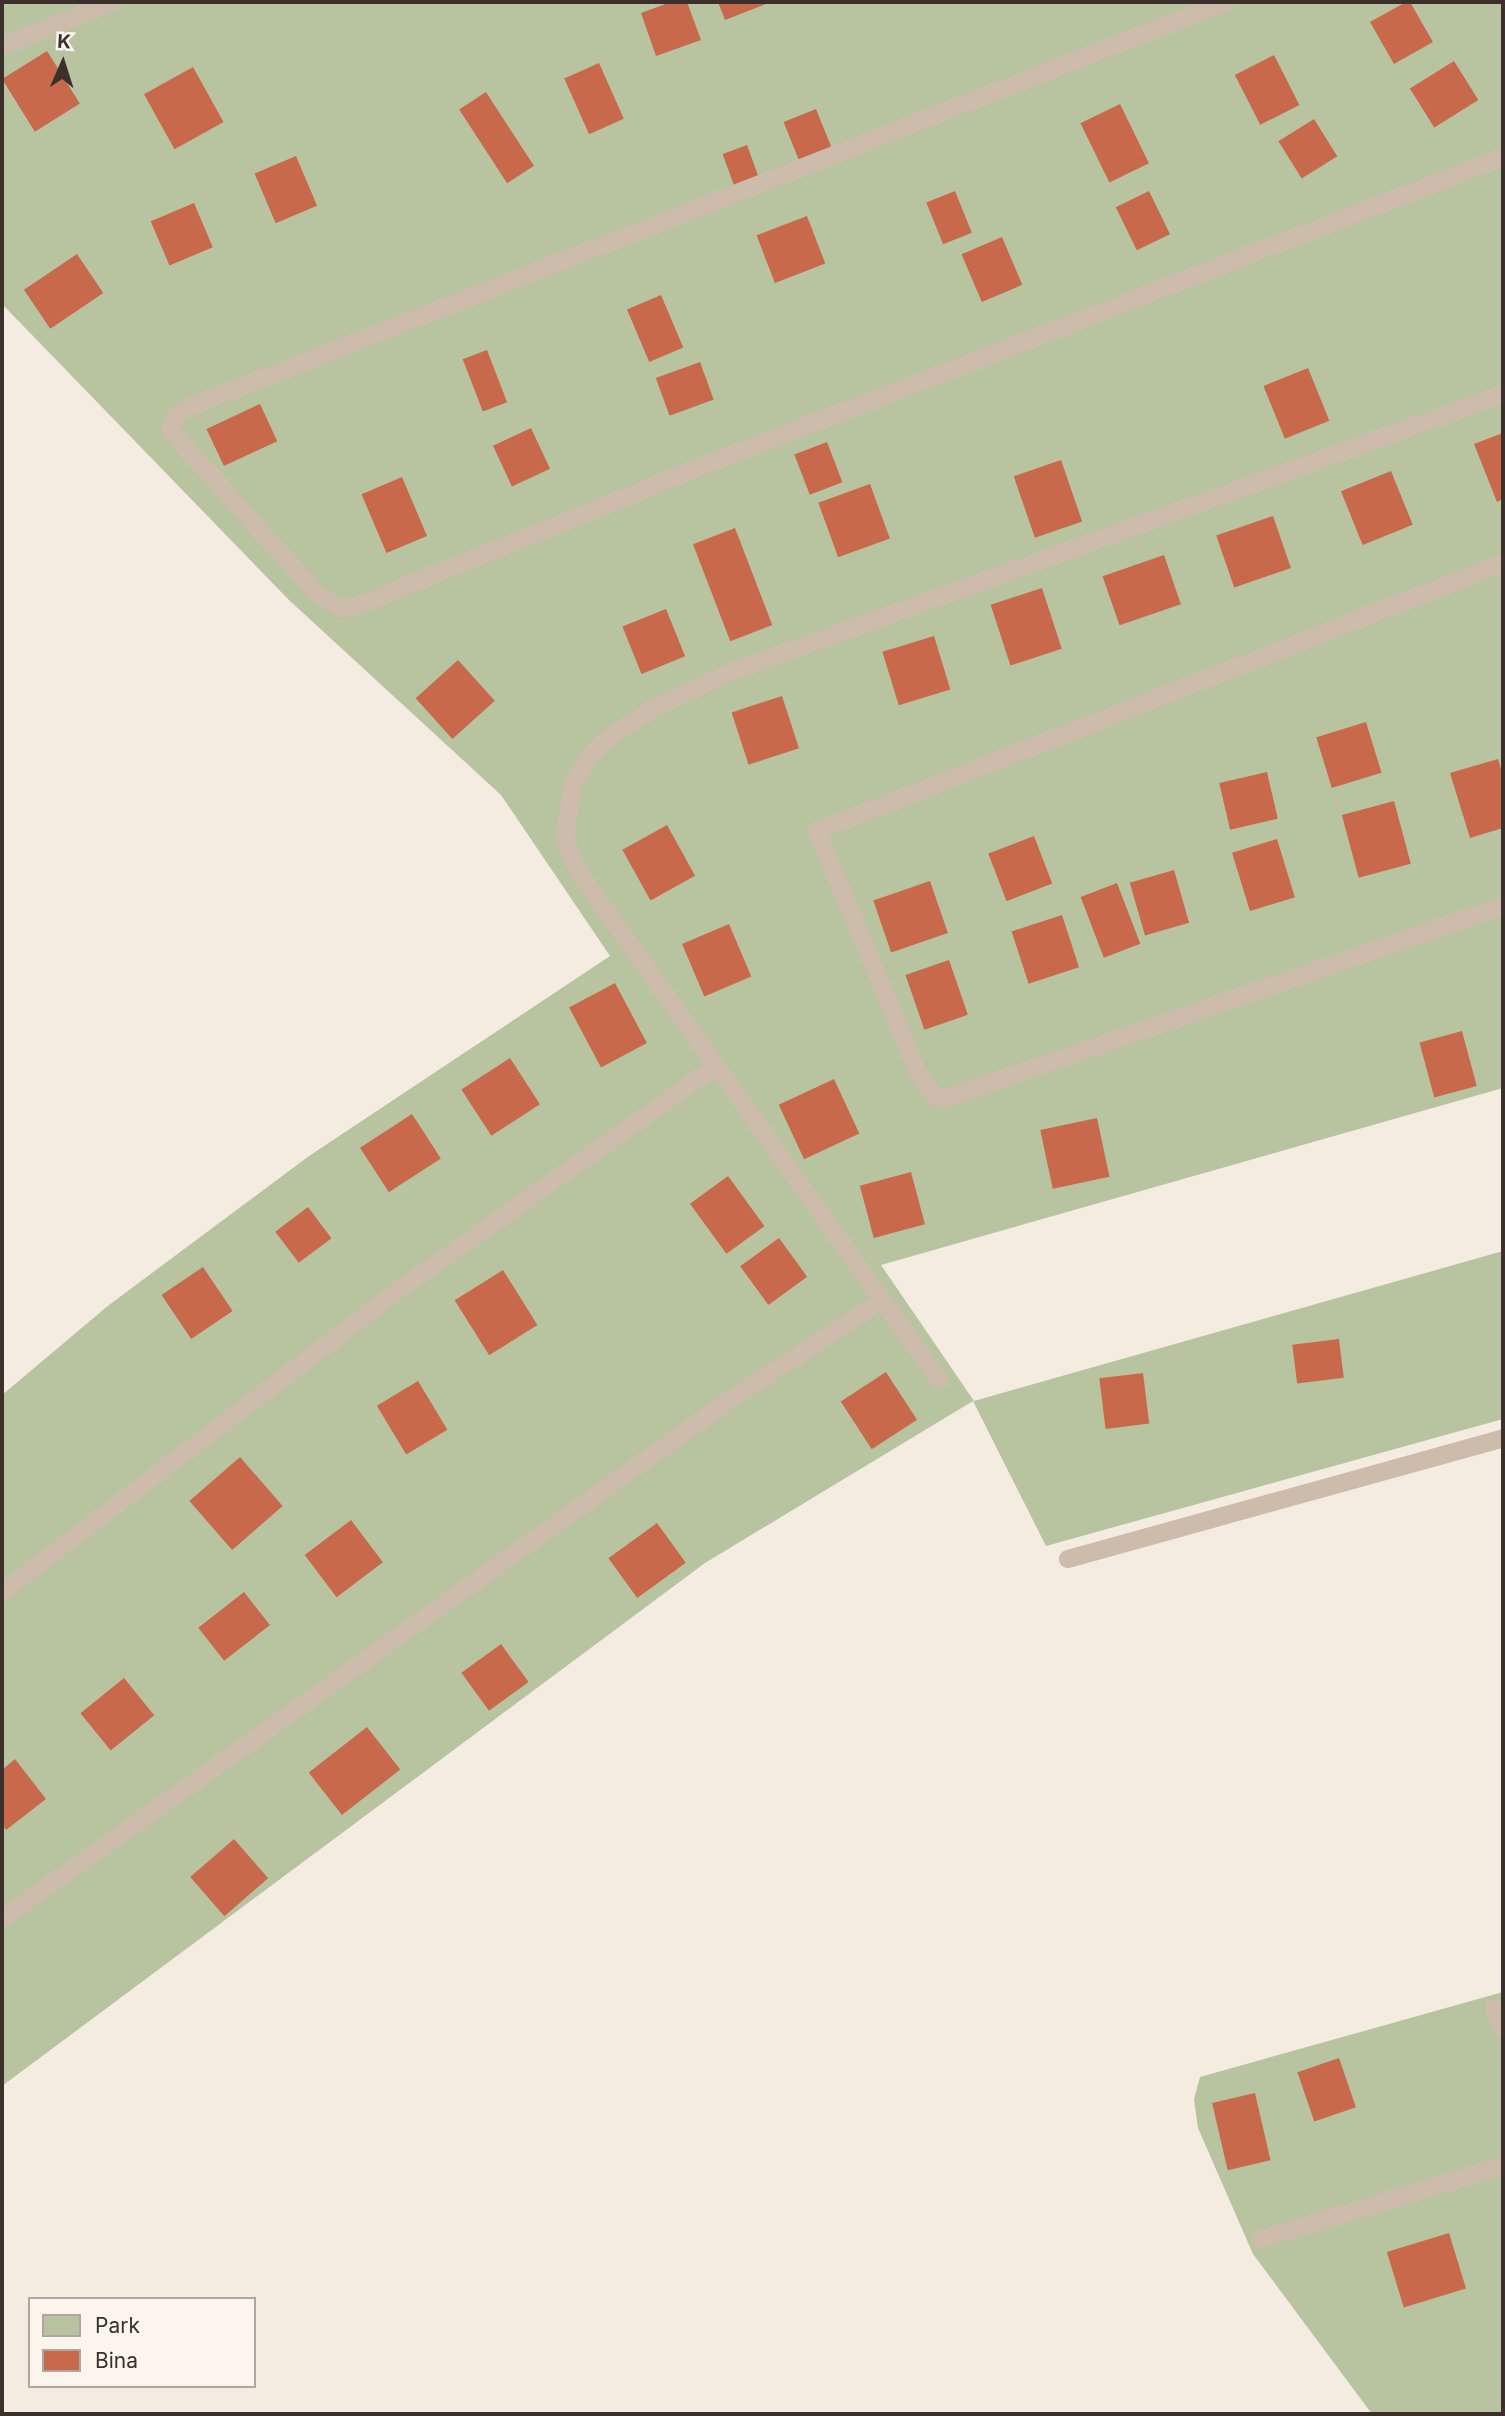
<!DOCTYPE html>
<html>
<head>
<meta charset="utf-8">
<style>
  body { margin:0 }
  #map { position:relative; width:1505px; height:2416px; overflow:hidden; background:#f4ebe1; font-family:Inter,sans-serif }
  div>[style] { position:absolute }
  .green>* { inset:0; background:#b8c4a0 }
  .building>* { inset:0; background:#c8694b; transform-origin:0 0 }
  .service>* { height:18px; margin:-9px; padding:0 9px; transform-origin:9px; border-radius:9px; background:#cdbbac }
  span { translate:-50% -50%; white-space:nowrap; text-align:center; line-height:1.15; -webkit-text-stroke:7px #fbf5ee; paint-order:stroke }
  .frame { position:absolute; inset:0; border:4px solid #3b302b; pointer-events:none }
  .legend { position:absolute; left:28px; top:2297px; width:228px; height:91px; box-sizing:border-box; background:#fbf5ee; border:2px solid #aea6a0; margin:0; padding:9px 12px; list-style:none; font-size:21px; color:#3b302b }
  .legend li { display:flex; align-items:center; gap:14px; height:35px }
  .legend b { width:35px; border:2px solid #aea6a0 }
  .north { position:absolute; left:28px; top:28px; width:70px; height:70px; -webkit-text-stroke:5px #fbf5ee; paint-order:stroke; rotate:3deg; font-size:19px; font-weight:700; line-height:28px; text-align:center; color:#3b302b }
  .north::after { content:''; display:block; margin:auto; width:24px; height:32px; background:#3b302b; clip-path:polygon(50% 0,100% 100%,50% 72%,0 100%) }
</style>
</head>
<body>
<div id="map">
  <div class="green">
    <i style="clip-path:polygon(2px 2px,1503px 2px,1503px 1088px,881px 1265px,974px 1401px,1503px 1251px,1503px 1419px,1046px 1546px,973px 1401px,705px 1563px,2px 2086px,2px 1395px,109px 1305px,309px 1156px,610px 956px,501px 795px,289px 600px,2px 304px)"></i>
    <i style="clip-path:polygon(1503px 1992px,1503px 2414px,1372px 2414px,1253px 2254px,1198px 2128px,1194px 2099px,1200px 2077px)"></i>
  </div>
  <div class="building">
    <i style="clip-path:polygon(671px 2px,687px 2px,701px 40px,656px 56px,641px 13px)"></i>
    <i style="clip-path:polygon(718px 2px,771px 2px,725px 20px)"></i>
    <i style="clip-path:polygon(1406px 2px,1410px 2px,1433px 42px,1394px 64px,1370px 22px)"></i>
    <i style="left:47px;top:51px;width:62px;height:53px;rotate:58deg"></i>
    <i style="left:1274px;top:55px;width:56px;height:44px;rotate:63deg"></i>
    <i style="left:1454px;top:61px;width:46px;height:52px;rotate:58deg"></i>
    <i style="left:599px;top:63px;width:61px;height:38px;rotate:66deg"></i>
    <i style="left:193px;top:67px;width:63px;height:56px;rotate:61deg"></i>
    <i style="left:486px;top:92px;width:88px;height:32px;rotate:57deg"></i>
    <i style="left:1120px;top:104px;width:66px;height:44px;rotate:64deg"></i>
    <i style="left:816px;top:109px;width:42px;height:35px;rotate:68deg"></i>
    <i style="left:1314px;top:119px;width:44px;height:42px;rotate:58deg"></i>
    <i style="left:747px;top:145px;width:38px;height:26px;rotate:70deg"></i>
    <i style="left:296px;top:156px;width:54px;height:45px;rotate:67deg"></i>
    <i style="left:955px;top:191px;width:45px;height:31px;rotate:68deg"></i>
    <i style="left:1149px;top:191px;width:48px;height:37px;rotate:64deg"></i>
    <i style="left:194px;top:203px;width:48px;height:47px;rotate:67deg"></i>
    <i style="left:807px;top:216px;width:51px;height:54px;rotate:69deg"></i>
    <i style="left:1002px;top:237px;width:52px;height:44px;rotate:67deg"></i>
    <i style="left:77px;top:254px;width:47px;height:64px;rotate:56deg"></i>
    <i style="left:661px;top:295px;width:57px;height:37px;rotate:67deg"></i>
    <i style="left:487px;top:350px;width:56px;height:26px;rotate:69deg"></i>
    <i style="left:700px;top:362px;width:40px;height:47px;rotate:70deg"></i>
    <i style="left:1308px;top:368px;width:57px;height:48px;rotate:68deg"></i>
    <i style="left:260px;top:404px;width:41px;height:59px;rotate:65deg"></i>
    <i style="left:531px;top:428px;width:45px;height:42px;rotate:65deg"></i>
    <i style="clip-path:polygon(1503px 433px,1503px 499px,1497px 502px,1474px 444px)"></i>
    <i style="left:827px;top:442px;width:43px;height:35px;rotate:69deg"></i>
    <i style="left:1061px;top:460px;width:65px;height:50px;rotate:71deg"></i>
    <i style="left:1391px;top:471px;width:58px;height:54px;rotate:68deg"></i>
    <i style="left:402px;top:477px;width:64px;height:44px;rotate:67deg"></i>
    <i style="left:870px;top:484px;width:58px;height:55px;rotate:70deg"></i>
    <i style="left:1273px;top:516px;width:55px;height:60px;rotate:71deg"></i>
    <i style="left:735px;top:528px;width:104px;height:45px;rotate:69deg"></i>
    <i style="left:1164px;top:555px;width:52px;height:65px;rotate:71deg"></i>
    <i style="left:1042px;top:588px;width:64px;height:54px;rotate:72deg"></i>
    <i style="left:666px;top:609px;width:51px;height:47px;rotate:68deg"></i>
    <i style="left:934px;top:636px;width:56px;height:54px;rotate:73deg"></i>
    <i style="left:458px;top:660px;width:55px;height:57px;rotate:48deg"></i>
    <i style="left:782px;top:696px;width:55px;height:53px;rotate:72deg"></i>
    <i style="left:1366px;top:722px;width:53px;height:52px;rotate:73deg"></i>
    <i style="clip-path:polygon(1498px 759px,1503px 776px,1503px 828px,1470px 838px,1450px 773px)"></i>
    <i style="left:1267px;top:772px;width:48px;height:49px;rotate:77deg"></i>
    <i style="left:1394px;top:801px;width:65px;height:54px;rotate:75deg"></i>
    <i style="left:667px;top:825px;width:58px;height:51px;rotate:61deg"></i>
    <i style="left:1034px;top:836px;width:51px;height:49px;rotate:69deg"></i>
    <i style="left:1277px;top:839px;width:61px;height:47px;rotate:73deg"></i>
    <i style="left:1174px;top:870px;width:55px;height:46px;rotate:74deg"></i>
    <i style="left:930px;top:881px;width:55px;height:60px;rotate:71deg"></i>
    <i style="left:1117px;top:883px;width:65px;height:39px;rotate:69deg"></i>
    <i style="left:1062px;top:915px;width:55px;height:53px;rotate:72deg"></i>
    <i style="left:729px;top:924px;width:57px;height:51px;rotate:67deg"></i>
    <i style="left:949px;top:960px;width:58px;height:46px;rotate:71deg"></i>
    <i style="left:615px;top:983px;width:68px;height:52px;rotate:62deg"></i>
    <i style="left:1462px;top:1031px;width:57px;height:44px;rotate:75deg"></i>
    <i style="left:510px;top:1058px;width:55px;height:58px;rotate:57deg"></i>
    <i style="left:834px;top:1079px;width:60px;height:61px;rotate:65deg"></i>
    <i style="left:412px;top:1114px;width:53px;height:62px;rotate:57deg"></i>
    <i style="left:1097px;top:1118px;width:60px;height:58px;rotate:78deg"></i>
    <i style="left:911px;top:1172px;width:54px;height:53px;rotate:75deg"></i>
    <i style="left:728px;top:1176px;width:62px;height:47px;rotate:54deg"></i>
    <i style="left:308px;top:1207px;width:39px;height:41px;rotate:53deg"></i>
    <i style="left:779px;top:1238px;width:48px;height:48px;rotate:54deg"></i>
    <i style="left:203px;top:1267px;width:53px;height:50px;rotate:56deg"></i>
    <i style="left:503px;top:1270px;width:65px;height:57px;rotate:58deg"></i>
    <i style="left:1339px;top:1339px;width:39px;height:47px;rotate:83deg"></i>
    <i style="left:886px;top:1372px;width:57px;height:54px;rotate:57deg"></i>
    <i style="left:1143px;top:1373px;width:51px;height:44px;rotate:83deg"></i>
    <i style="left:418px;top:1381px;width:57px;height:48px;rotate:59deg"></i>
    <i style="left:240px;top:1457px;width:65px;height:67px;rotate:49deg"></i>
    <i style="left:351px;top:1520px;width:53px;height:58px;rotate:53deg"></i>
    <i style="left:657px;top:1523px;width:49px;height:60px;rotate:54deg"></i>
    <i style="left:244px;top:1592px;width:42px;height:58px;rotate:52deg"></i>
    <i style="left:501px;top:1644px;width:47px;height:49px;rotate:54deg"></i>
    <i style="left:124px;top:1678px;width:48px;height:56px;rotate:51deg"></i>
    <i style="left:367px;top:1727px;width:54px;height:74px;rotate:52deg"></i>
    <i style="clip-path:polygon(15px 1759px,46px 1799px,6px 1830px,2px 1824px,2px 1770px)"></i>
    <i style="left:234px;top:1839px;width:52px;height:58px;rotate:49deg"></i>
    <i style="left:1339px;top:2058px;width:52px;height:44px;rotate:71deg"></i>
    <i style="left:1255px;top:2093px;width:69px;height:44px;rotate:77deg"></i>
    <i style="left:1449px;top:2233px;width:58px;height:65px;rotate:73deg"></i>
  </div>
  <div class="service">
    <i style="left:1225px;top:2px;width:1109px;rotate:158.64deg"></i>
    <i style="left:192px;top:406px;width:16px;rotate:153deg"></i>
    <i style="left:178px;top:413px;width:19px;rotate:115deg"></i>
    <i style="left:170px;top:430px;width:219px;rotate:48.1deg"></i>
    <i style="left:316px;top:593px;width:27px;rotate:33deg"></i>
    <i style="left:339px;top:608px;width:16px;rotate:-4deg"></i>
    <i style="left:355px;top:607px;width:364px;rotate:-22.1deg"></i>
    <i style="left:692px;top:470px;width:869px;rotate:-21.1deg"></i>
    <i style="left:2px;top:46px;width:119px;rotate:-21.6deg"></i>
    <i style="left:1503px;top:563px;width:736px;rotate:158.66deg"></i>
    <i style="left:817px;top:831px;width:262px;rotate:67.3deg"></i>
    <i style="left:918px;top:1073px;width:31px;rotate:54deg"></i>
    <i style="left:936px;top:1098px;width:11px"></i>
    <i style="left:947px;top:1098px;width:588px;rotate:-19.05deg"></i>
    <i style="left:939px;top:1380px;width:612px;rotate:-125.35deg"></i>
    <i style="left:585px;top:881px;width:26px;rotate:-121deg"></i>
    <i style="left:572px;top:859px;width:26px;rotate:-106deg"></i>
    <i style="left:565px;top:834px;width:51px;rotate:-80.9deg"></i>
    <i style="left:573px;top:784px;width:32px;rotate:-60deg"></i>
    <i style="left:589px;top:756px;width:30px;rotate:-42deg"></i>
    <i style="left:611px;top:736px;width:57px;rotate:-32.9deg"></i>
    <i style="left:659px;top:705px;width:82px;rotate:-24.4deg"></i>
    <i style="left:734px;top:671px;width:817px;rotate:-19.81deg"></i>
    <i style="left:1068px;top:1559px;width:452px;rotate:-15.5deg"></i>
    <i style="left:2px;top:1592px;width:483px;rotate:-37.3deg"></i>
    <i style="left:386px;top:1299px;width:404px;rotate:-35.2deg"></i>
    <i style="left:2px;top:1919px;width:887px;rotate:-35.5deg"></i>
    <i style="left:724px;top:1404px;width:189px;rotate:-33.4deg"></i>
    <i style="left:1494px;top:2009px;width:22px;rotate:66deg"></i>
    <i style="left:1261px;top:2239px;width:253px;rotate:-16.8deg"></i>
  </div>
  <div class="frame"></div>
  <ul class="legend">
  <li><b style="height:19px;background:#b8c4a0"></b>Park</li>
  <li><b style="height:19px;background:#c8694b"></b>Bina</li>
  </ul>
  <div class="north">K</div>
</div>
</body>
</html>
